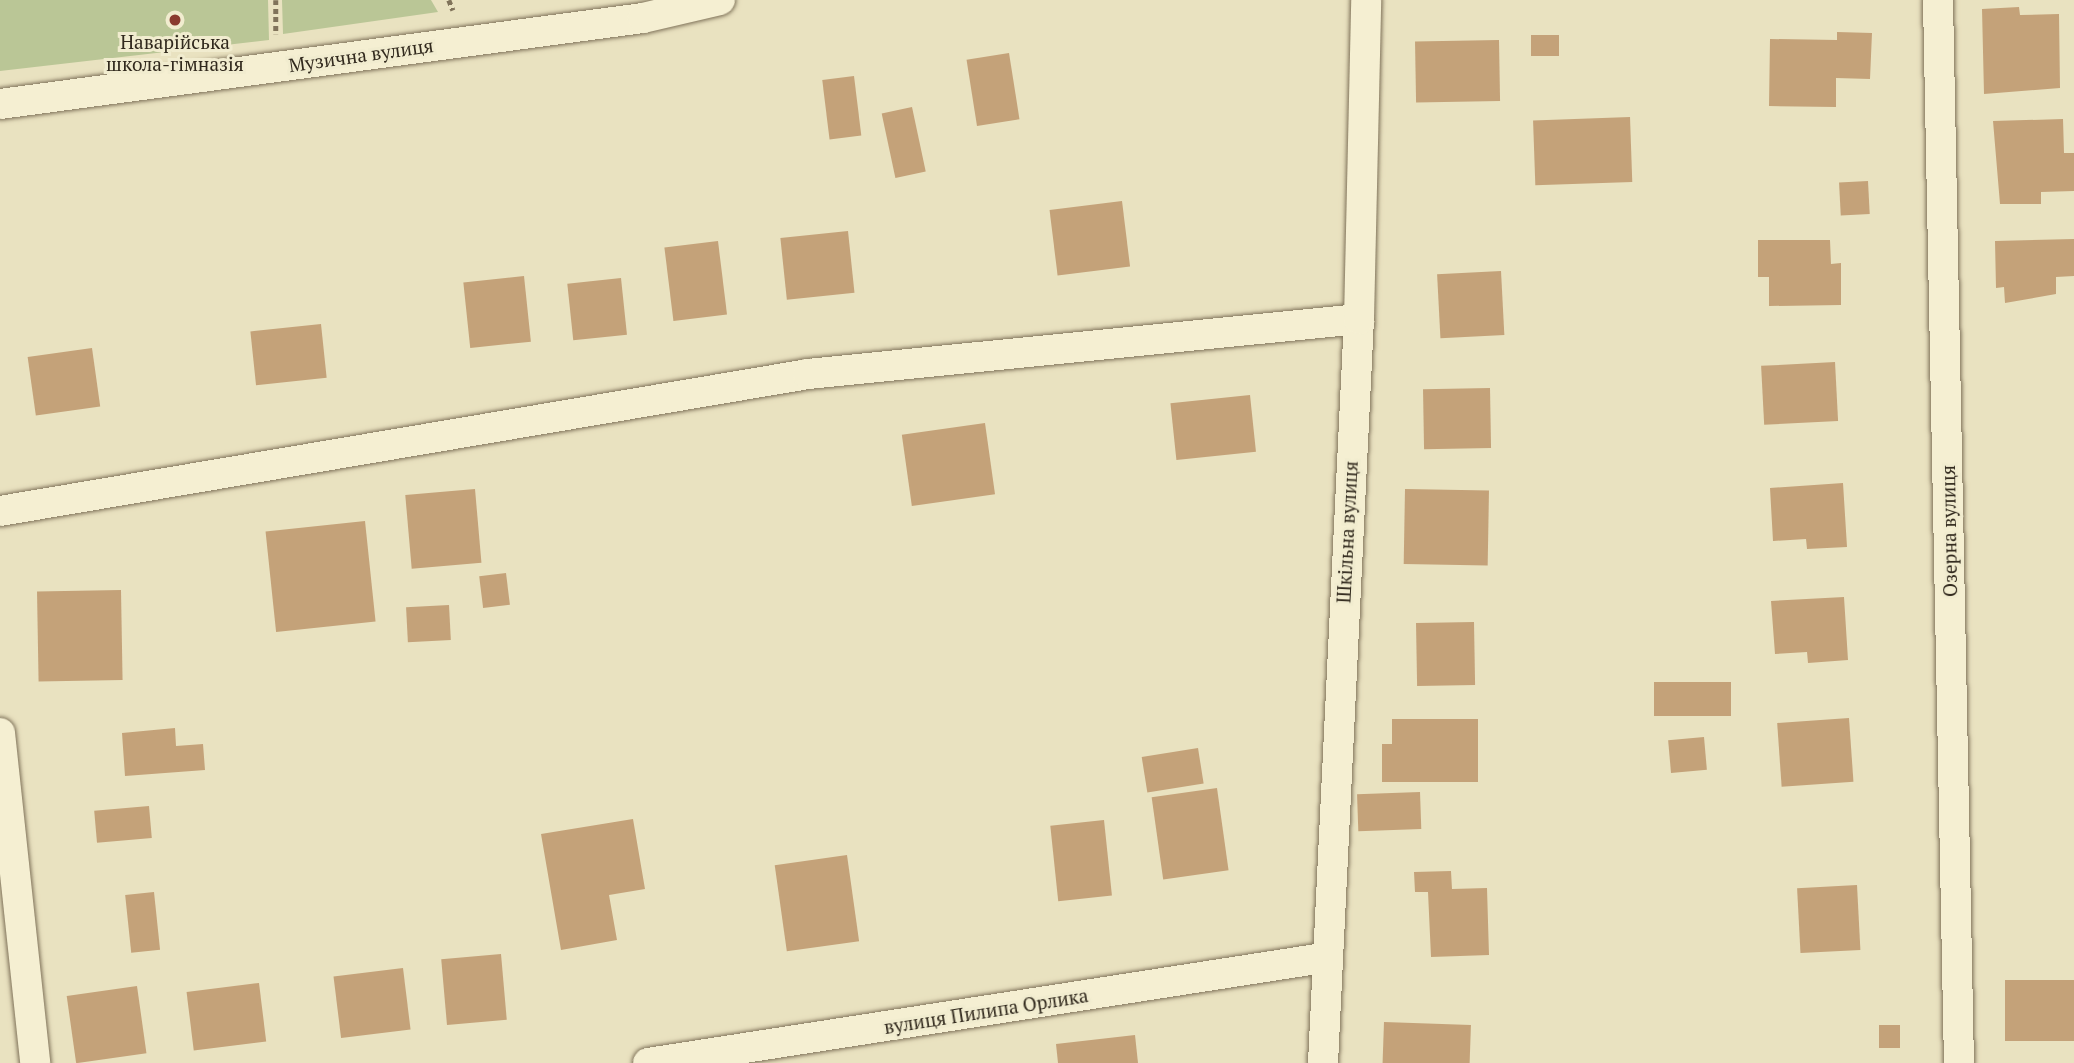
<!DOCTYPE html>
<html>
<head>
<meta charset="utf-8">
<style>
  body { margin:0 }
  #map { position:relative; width:2074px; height:1063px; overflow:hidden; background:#e9e2c0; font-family:"PT Serif",serif }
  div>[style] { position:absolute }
  .green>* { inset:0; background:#bac696 }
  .building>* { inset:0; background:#c4a279; transform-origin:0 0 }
  .path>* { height:4.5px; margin-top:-2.25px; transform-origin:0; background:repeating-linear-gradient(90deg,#80735a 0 5px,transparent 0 8.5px) }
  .roads { filter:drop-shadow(0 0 2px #80735a) drop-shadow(0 0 2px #80735a) }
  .minor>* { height:30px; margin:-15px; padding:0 15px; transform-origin:15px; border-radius:15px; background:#f5efd2 }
  .dots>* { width:19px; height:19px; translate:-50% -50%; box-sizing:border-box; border:4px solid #f1eccf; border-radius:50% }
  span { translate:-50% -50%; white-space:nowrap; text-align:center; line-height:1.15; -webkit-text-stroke:6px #f1eccf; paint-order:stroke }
  .poi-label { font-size:19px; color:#31291d }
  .street-label { font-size:19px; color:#31291d }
</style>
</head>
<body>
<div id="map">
  <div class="green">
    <i style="clip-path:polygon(0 0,268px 0,269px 40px,0 71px)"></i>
    <i style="clip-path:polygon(282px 0,431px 0,438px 12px,283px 34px)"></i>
  </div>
  <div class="building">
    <i style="clip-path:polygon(2019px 7px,2020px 15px,2059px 14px,2060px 88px,1984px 94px,1982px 9px)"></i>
    <i style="clip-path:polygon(1837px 32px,1872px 33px,1870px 79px,1836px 78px,1836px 107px,1769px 106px,1770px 39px,1837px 40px)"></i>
    <i style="left:1559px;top:35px;width:21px;height:28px;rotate:90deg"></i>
    <i style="left:1499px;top:40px;width:61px;height:84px;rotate:89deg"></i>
    <i style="left:1009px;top:53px;width:67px;height:43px;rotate:81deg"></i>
    <i style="left:854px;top:76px;width:60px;height:32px;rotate:83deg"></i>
    <i style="left:912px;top:107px;width:66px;height:31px;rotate:78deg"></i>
    <i style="left:1630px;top:117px;width:65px;height:97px;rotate:88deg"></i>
    <i style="clip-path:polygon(2063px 119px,2064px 153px,2074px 153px,2074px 191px,2041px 192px,2041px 204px,2000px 204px,1993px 121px)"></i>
    <i style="left:1868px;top:181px;width:33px;height:29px;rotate:87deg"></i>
    <i style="left:1122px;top:201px;width:66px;height:73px;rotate:83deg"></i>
    <i style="left:848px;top:231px;width:62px;height:68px;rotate:84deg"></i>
    <i style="clip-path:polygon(2074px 239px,2074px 276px,2056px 277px,2056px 294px,2005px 303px,2004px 287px,1996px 288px,1995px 241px)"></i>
    <i style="clip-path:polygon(1758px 240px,1830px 240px,1831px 264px,1841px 263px,1841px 305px,1769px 306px,1769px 277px,1758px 277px)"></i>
    <i style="left:718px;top:241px;width:74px;height:54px;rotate:83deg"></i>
    <i style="left:1501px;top:271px;width:64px;height:64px;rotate:87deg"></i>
    <i style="left:524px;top:276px;width:66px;height:61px;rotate:84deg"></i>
    <i style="left:621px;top:278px;width:57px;height:54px;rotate:84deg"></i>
    <i style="left:321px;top:324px;width:54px;height:71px;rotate:84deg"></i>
    <i style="left:92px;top:348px;width:59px;height:65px;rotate:82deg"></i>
    <i style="left:1835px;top:362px;width:59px;height:74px;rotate:87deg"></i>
    <i style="left:1490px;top:388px;width:60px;height:67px;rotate:89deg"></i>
    <i style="left:1250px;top:395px;width:57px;height:80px;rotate:84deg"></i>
    <i style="left:985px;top:423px;width:72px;height:84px;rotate:82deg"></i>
    <i style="clip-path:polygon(1843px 483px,1847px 547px,1807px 549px,1806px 539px,1773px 541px,1770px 488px)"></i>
    <i style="left:475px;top:489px;width:74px;height:70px;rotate:85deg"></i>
    <i style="left:1405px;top:489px;width:84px;height:75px;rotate:1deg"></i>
    <i style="left:365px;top:521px;width:101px;height:100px;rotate:84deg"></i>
    <i style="left:506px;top:573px;width:32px;height:27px;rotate:83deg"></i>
    <i style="left:121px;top:590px;width:90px;height:84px;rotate:89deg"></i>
    <i style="clip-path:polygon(1844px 597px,1848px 660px,1808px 663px,1807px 652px,1775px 654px,1771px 601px)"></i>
    <i style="left:449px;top:605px;width:35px;height:43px;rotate:87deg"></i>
    <i style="left:1474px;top:622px;width:63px;height:58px;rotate:89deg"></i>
    <i style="left:1654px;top:682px;width:77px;height:34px"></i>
    <i style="left:1849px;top:718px;width:64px;height:72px;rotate:86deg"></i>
    <i style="clip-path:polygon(1392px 719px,1478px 719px,1478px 782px,1382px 782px,1382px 744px,1392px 744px)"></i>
    <i style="clip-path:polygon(175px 728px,176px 746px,203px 744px,205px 770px,125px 776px,122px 733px)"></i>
    <i style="left:1704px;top:737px;width:33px;height:36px;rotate:85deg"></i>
    <i style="left:1198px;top:748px;width:36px;height:57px;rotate:81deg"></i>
    <i style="left:1217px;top:788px;width:83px;height:66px;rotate:82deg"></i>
    <i style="left:1420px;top:792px;width:37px;height:63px;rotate:88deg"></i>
    <i style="left:149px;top:806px;width:32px;height:55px;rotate:85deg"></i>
    <i style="clip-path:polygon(633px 819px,645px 889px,609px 895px,617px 940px,561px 950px,541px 834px)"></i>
    <i style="left:1104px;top:820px;width:76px;height:54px;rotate:84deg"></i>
    <i style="left:847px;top:855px;width:87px;height:73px;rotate:82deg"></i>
    <i style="clip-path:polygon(1451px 871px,1452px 889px,1487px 888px,1489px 955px,1431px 957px,1428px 892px,1415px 892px,1414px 872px)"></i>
    <i style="left:1857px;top:885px;width:65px;height:60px;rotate:87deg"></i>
    <i style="left:154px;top:892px;width:58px;height:29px;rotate:84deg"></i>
    <i style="left:501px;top:954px;width:66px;height:60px;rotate:85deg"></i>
    <i style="left:403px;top:968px;width:62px;height:70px;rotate:83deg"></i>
    <i style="left:2074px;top:980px;width:61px;height:69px;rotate:90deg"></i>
    <i style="left:259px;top:983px;width:59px;height:73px;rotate:83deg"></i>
    <i style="left:137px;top:986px;width:68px;height:71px;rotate:82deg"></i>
    <i style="left:1384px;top:1022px;width:87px;height:41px;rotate:2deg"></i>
    <i style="left:1879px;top:1025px;width:21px;height:23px"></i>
    <i style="clip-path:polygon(1135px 1035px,1138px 1063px,1058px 1063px,1056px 1044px)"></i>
  </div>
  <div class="path">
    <i style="left:276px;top:0;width:34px;rotate:90deg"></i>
    <i style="left:449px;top:0;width:11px;rotate:68deg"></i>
  </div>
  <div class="roads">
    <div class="minor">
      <i style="left:1938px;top:0;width:1063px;rotate:88.87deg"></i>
      <i style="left:0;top:104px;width:649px;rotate:-7.62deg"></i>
      <i style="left:643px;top:18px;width:79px;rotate:-13.2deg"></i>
      <i style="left:0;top:511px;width:820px;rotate:-9.62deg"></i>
      <i style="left:808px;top:374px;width:554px;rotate:-5.7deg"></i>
      <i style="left:0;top:733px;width:332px;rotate:83.9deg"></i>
      <i style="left:648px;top:1063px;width:683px;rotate:-8.84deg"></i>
      <i style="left:1323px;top:1063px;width:745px;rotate:-87.23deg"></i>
      <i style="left:1359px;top:319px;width:319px;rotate:-88.7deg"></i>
    </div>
  </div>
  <div class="dots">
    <i style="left:175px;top:20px;background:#8a3b2f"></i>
  </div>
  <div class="poi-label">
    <span style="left:175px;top:53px">Наварійська<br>школа-гімназія</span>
  </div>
  <div class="street-label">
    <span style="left:361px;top:55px;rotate:-8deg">Музична вулиця</span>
    <span style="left:1949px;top:531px;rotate:-91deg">Озерна вулиця</span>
    <span style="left:1347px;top:532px;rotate:-87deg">Шкільна вулиця</span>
    <span style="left:986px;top:1011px;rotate:-9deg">вулиця Пилипа Орлика</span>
  </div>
</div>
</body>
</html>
